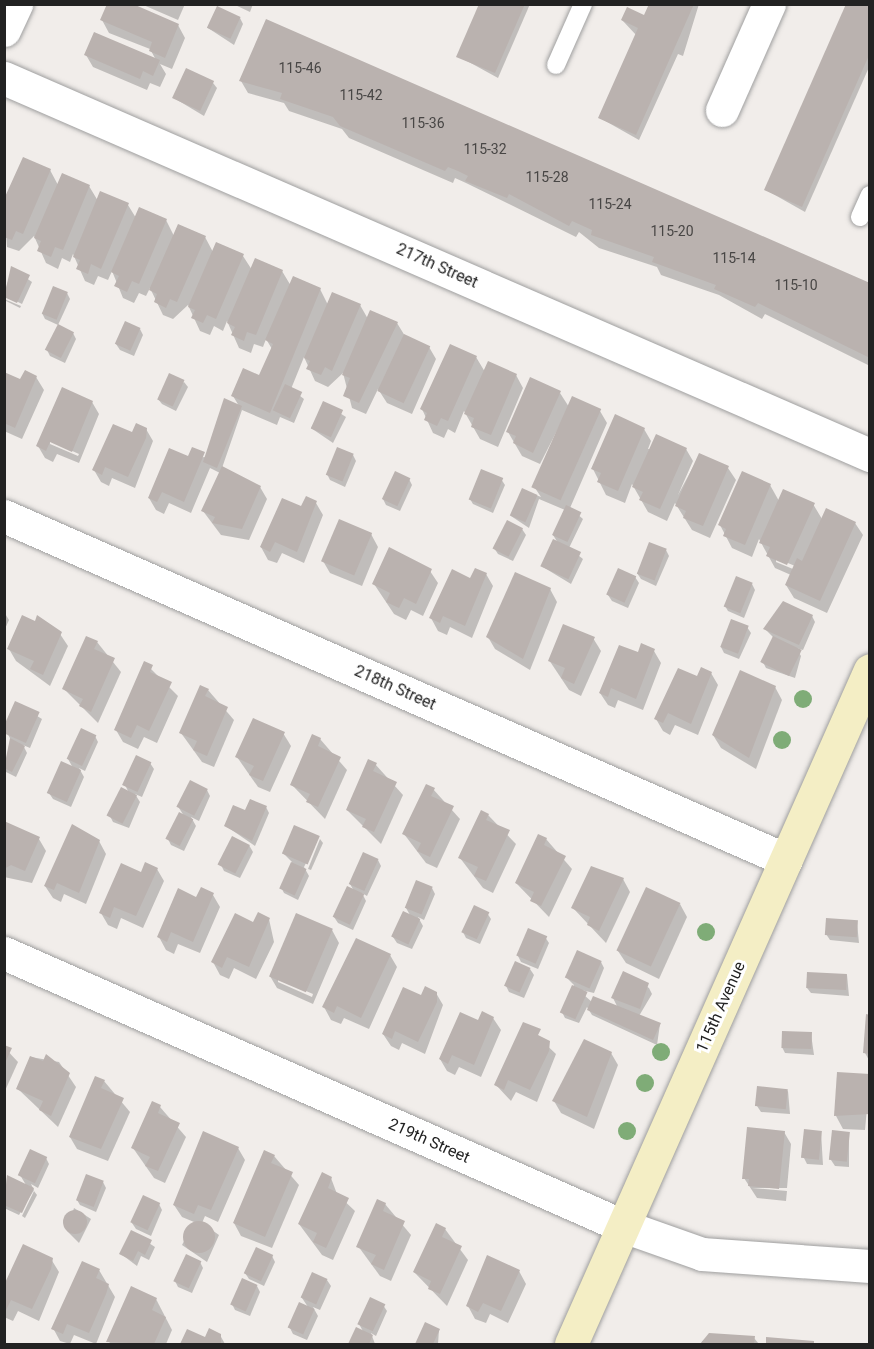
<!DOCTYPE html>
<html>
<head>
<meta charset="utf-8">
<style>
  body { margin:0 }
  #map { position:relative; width:874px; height:1349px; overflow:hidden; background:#f1edea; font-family:Roboto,sans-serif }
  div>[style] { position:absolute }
  .shadow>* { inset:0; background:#0003 }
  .building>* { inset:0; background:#bab2af; transform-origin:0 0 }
  .round { border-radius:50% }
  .roads { filter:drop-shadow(0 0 2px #9f9f9f) drop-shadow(0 0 2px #9f9f9f) }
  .service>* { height:18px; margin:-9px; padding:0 9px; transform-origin:9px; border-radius:9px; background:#fff }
  .minor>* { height:33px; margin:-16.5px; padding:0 16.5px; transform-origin:16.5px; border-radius:16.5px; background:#fff }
  .secondary>* { height:33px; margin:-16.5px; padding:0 16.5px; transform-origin:16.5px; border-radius:16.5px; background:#f4eec5 }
  .trees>* { width:18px; height:18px; margin:-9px; border-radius:50%; background:#7fac77 }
  span { translate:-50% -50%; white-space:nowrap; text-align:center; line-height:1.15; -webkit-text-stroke:6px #fff; paint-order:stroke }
  .number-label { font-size:14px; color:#484645 }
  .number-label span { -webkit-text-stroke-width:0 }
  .street-label { font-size:16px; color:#222 }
  .frame { position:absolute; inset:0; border:6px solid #222; pointer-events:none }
</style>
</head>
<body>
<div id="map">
  <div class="shadow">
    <i style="clip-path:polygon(141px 4px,185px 4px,178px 20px)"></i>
    <i style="clip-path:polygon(233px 4px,253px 4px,250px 12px)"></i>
    <i style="clip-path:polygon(481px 4px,530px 4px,498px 78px,458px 56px)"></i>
    <i style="clip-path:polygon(651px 4px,699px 4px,683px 56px,678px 54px,639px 140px,600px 118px,637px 36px,622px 20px,645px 16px)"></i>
    <i style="clip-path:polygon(870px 4px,870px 65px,805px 212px,766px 190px)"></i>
    <i style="clip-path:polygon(240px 18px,243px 24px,234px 45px,208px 28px)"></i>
    <i style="clip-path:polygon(102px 20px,178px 25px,185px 38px,172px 69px,160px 64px,166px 74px,160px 87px,150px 83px,147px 90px,93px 67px,86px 55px,156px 60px,150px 49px,109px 33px)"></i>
    <i style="clip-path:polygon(267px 21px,870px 285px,870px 366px,765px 314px,762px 319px,719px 295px,661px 275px,657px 267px,599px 248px,579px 232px,576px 237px,466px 183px,455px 178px,453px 183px,349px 138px,342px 129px,289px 111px,284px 103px,248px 93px,241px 81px)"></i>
    <i style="clip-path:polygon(213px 83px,217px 88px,204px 116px,174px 98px)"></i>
    <i style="clip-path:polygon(50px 170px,58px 185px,89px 186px,98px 201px,128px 205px,136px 218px,166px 220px,174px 236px,205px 237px,213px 252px,243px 256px,252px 270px,282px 271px,291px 286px,320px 289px,328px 305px,360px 305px,368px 319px,397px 323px,405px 336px,429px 347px,436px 359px,412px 414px,387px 403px,378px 389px,366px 414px,352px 408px,343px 373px,328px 387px,315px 381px,304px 357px,291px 389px,304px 399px,294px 423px,280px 417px,277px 425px,242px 410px,222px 468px,260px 487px,267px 499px,249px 540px,221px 535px,203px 511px,220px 473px,210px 468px,191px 513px,169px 503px,164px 514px,156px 510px,149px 498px,189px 458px,206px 457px,239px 406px,233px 396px,260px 377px,272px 349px,266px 339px,263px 347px,254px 344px,251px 353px,239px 348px,227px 321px,223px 331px,214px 326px,210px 335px,200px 331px,188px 305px,173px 319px,163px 315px,150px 288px,146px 296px,139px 293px,134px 303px,123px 298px,112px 271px,108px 280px,98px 276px,94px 285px,85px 281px,73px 254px,70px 262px,62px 258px,58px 269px,46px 263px,34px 236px,19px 251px,7px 247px,4px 203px)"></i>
    <i style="clip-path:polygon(12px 268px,32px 282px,22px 304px,4px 295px)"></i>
    <i style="clip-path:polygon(67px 293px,70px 299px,58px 325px,45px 319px,42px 313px)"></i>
    <i style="clip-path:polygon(4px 299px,21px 306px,20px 308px,4px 300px)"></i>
    <i style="clip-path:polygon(140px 329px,143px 335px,134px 356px,120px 350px,116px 344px)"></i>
    <i style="clip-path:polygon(73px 333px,76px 339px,65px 363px,50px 356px,47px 350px)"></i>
    <i style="clip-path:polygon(476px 357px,485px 372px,516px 375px,523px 388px,498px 447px,480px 439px,464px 411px,455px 433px,448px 429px,444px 438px,433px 433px,422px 409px)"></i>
    <i style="clip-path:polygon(4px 374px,21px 381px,36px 377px,44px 390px,22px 439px,4px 431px)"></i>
    <i style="clip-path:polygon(184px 382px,188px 387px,176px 411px,162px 404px,158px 399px)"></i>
    <i style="clip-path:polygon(560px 393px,569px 407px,540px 464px,522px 456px,508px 432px)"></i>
    <i style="clip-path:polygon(573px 398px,600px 411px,607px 423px,570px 508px,583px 519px,569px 548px,583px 559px,571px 584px,543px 567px,558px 543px,553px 535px,565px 510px,539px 499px,529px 528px,511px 516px,523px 490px,541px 497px,535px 488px)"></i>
    <i style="clip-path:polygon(evenodd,92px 402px,99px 414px,79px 463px,57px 454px,53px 462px,45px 458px,38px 446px,92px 402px,50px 441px,79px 454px,78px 456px,50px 444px,50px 441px)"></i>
    <i style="clip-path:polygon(324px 403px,346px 417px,333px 443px,311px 428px)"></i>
    <i style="clip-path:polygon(146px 429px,153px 441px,135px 488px,112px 478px,109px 486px,101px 482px,94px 470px,133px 434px)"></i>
    <i style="clip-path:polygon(644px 429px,651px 441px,648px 449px,686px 449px,693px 461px,678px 495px,700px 454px,728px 468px,736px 480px,710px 538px,692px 530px,675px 503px,667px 521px,648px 512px,632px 484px,625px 503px,606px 495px,593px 469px)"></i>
    <i style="clip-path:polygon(353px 455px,356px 461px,345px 487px,330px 480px,327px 474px)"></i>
    <i style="clip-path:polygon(409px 479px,412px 485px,400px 511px,386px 505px,383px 499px)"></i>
    <i style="clip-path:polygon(501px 479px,505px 485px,493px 513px,473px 504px,470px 499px)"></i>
    <i style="clip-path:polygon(evenodd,770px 485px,779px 501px,813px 504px,822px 519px,855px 523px,863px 535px,827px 613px,794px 598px,786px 585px,791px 575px,775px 568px,759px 539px,752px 557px,732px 548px,720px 525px,770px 485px,776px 558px,795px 566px,793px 569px,776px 562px,776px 558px)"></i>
    <i style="clip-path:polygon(316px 503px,323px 515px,304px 563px,282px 553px,277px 563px,268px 560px,261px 547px,302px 508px)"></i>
    <i style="clip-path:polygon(522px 529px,526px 535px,513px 561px,498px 554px,494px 548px)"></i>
    <i style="clip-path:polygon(371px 534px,378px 547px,362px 586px,330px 573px,323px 561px)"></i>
    <i style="clip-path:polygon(666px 550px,669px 556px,656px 586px,641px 579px,637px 573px)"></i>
    <i style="clip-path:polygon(430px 571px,438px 583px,423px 616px,411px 610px,406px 620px,394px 614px,374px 584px)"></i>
    <i style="clip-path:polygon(486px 574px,493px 586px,472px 638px,450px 627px,447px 635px,438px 631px,431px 618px,471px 580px)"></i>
    <i style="clip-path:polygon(635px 577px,639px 583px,628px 608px,612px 601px,608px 595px)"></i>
    <i style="clip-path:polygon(752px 584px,755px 590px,744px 618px,728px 611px,725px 606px)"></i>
    <i style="clip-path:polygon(550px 589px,557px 602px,530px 670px,495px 649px,488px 637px)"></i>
    <i style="clip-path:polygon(4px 612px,9px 620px,4px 631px)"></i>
    <i style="clip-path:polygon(812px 616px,815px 622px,803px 650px,796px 648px,801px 656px,795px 678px,766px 668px,763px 662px,774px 638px,765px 629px)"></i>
    <i style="clip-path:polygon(747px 627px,751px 633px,739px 659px,724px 653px,721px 647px)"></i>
    <i style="clip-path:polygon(60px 634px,68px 646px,50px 686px,16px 661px,9px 649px)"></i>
    <i style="clip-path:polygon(593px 638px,601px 651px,581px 696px,569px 690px,549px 660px)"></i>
    <i style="clip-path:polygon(97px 642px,121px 672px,98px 723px,64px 689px)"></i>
    <i style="clip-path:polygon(654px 651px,661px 663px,643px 710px,618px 700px,615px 708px,608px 705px,600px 693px,639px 654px)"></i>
    <i style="clip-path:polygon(145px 663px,178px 696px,157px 743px,144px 737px,138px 749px,123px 742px,116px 730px)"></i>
    <i style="clip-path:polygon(711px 673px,718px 685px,698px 735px,675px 725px,670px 735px,663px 731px,656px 719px,698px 678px)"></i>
    <i style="clip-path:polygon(775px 687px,782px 700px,756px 769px,721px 748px,713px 735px)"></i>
    <i style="clip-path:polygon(208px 690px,234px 720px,214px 767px,202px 762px,181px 733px)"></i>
    <i style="clip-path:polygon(16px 703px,42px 719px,30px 748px,23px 745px,27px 753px,16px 777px,4px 771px,11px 740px,4px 727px)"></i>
    <i style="clip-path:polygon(283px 733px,291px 746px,270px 792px,258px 787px,237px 757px)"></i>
    <i style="clip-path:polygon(95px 736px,98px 742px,85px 771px,79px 768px,84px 777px,71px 807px,53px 799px,49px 793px,73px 768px,68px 759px)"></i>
    <i style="clip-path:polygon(320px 739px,347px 770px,325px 819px,292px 785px)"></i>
    <i style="clip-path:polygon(150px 763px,154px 769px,142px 797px,135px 794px,140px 802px,129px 828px,113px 822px,110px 816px,129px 793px,125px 785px)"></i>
    <i style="clip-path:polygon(375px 764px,403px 795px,381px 844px,347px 810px)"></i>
    <i style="clip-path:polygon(433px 789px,460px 819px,437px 868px,426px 863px,404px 834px)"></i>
    <i style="clip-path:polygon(207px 790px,210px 796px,199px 821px,191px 817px,196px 826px,184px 851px,171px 845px,168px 839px,184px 816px,179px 808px)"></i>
    <i style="clip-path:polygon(266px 807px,269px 813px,255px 846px,226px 826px)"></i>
    <i style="clip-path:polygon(488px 815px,516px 844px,493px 893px,483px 888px,460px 858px)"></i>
    <i style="clip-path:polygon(4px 822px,39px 839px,46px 851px,32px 883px,4px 877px)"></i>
    <i style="clip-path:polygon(319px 837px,304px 867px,309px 876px,298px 900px,284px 893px,281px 887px,292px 862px,284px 854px)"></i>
    <i style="clip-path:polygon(320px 839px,323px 843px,311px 870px,308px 869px)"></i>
    <i style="clip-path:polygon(546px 839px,572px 869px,549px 917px,516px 883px)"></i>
    <i style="clip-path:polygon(99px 841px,106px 854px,86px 904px,64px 894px,61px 902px,53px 898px,45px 886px)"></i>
    <i style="clip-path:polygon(249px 845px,253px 852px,240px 878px,224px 871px,221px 865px)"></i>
    <i style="clip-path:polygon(378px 860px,381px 866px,367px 896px,362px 893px,366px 901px,353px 930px,338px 923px,334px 917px,354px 891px,350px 884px)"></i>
    <i style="clip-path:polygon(157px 869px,164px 881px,143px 928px,121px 918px,117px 929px,108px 925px,101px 913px,142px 874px)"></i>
    <i style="clip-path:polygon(623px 879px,630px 892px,606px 943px,573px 908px)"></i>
    <i style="clip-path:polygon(432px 888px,435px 894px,424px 920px,418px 917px,423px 926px,412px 949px,397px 943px,393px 937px,410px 915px,406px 908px)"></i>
    <i style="clip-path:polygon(213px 895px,220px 907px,200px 953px,178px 944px,174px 954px,166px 950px,159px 937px,197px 899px)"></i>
    <i style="clip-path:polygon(680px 904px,687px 917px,659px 979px,626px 963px,618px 951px)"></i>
    <i style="clip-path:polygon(487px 913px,491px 919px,480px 944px,466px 938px,463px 932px)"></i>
    <i style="clip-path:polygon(269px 919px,274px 942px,256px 979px,234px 968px,229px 979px,220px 975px,213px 962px)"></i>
    <i style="clip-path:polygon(857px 922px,859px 943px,830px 940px,826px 934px)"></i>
    <i style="clip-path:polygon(evenodd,332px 930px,339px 943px,313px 1004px,277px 988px,270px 976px,332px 930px,278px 979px,313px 994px,312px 997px,278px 982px,278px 979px)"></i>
    <i style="clip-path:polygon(545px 937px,549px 943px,538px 969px,521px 962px,518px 956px)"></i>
    <i style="clip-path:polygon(390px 955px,397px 967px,369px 1029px,344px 1018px,341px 1024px,331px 1020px,324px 1007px)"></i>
    <i style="clip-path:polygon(601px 962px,604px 968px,594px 993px,577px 989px,592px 1002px,618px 1008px,613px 998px,624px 973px,649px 988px,652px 994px,639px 1016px,660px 1024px,657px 1045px,592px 1015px,587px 1007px,579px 1023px,565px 1018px,562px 1012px,574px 985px,567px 978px)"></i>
    <i style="clip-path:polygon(530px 969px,534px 975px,524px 998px,509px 992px,506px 986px)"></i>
    <i style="clip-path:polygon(847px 975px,849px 996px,811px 993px,807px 988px)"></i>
    <i style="clip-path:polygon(436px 993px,443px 1005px,425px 1054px,402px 1043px,399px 1050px,391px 1046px,383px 1034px)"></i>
    <i style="clip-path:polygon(870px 1016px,870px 1062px,865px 1053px)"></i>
    <i style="clip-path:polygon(493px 1018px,501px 1030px,481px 1077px,459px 1067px,455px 1075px,447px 1071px,440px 1059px,479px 1022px)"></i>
    <i style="clip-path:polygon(524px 1024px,556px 1054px,537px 1102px,516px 1092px,511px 1101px,496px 1085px)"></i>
    <i style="clip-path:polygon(811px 1034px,814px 1055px,785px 1053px,782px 1047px)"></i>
    <i style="clip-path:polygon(4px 1047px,18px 1062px,4px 1093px)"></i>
    <i style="clip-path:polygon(611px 1053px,618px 1065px,594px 1129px,561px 1113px,554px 1101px)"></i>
    <i style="clip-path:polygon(31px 1057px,59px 1062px,76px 1087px,58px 1127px,18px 1089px)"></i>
    <i style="clip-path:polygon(838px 1073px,870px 1075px,865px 1130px,843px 1129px,836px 1116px)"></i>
    <i style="clip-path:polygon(104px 1081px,130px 1112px,108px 1161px,77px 1149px,70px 1137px)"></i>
    <i style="clip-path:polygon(788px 1091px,790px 1114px,761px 1112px,757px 1106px)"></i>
    <i style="clip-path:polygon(160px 1107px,186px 1137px,165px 1183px,154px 1178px,133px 1148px)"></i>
    <i style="clip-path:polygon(784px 1132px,791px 1144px,787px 1188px,752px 1188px,787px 1191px,786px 1201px,757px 1198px,744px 1178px)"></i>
    <i style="clip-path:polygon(821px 1132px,823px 1165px,807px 1164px,804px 1158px)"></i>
    <i style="clip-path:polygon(849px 1133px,849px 1167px,835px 1166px,831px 1160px)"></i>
    <i style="clip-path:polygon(238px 1148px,245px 1160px,218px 1222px,205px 1216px,202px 1223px,219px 1235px,207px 1262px,182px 1245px,194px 1222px,182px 1217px,174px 1205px)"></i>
    <i style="clip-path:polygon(274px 1156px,299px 1185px,272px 1248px,241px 1236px,234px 1223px)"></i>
    <i style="clip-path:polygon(46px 1158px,49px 1164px,38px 1188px,31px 1184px,34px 1190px,19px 1215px,4px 1208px,7px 1177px,26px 1185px,20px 1175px)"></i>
    <i style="clip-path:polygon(331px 1178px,337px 1194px,355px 1211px,333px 1260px,322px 1255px,299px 1224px)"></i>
    <i style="clip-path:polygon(103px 1182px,106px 1188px,96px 1212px,80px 1205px,77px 1200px)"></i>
    <i style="clip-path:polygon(34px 1191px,37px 1195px,25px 1218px,22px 1216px)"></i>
    <i style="clip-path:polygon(159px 1204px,162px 1210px,151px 1236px,136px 1229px,132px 1223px)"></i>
    <i style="clip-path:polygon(385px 1204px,411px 1235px,391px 1281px,380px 1276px,358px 1246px)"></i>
    <i style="clip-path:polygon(74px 1208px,91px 1219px,79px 1243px,67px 1231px)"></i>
    <i style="clip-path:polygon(445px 1229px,468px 1260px,447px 1306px,414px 1272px)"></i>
    <i style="clip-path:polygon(132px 1232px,155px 1247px,149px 1260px,141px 1256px,137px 1266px,121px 1254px)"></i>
    <i style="clip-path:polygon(272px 1256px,275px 1262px,264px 1286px,249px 1279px,245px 1273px)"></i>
    <i style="clip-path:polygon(51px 1259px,59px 1272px,39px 1321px,18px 1311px,13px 1321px,4px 1317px,4px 1288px)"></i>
    <i style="clip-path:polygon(200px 1262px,203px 1268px,192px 1293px,178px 1287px,175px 1281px)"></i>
    <i style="clip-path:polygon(99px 1270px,115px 1297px,96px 1344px,74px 1335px,70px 1344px,60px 1341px,53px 1328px)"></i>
    <i style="clip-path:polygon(519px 1271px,526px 1284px,508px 1323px,490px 1314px,486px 1323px,475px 1319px,468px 1306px)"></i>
    <i style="clip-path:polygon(327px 1280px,331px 1286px,320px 1310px,313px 1307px,318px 1316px,307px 1340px,293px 1334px,290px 1328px,308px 1307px,302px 1298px)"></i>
    <i style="clip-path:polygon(257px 1286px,260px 1292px,250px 1316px,235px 1310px,232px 1304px)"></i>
    <i style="clip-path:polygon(131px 1288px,156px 1299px,172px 1330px,166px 1344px,109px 1344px)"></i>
    <i style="clip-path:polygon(383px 1305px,387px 1311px,376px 1336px,371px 1333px,375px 1344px,350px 1344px,357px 1329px,364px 1333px,359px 1324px)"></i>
    <i style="clip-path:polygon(426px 1324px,439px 1330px,438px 1344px,417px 1344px)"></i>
    <i style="clip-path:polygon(188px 1331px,206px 1339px,220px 1335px,225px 1344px,181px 1344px)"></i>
    <i style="clip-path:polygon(754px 1338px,759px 1344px,702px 1344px,702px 1341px)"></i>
    <i style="clip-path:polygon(767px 1339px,813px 1343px,814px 1344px,767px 1344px)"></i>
  </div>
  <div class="building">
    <i style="clip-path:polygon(107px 4px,133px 4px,179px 24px,165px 58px,149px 51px,152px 42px,100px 20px)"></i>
    <i style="clip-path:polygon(479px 4px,525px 4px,495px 73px,456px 57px)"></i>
    <i style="clip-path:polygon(649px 4px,694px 4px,636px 135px,598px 118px,638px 28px,621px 20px,627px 7px,644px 15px)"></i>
    <i style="clip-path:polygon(846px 4px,870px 4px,870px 53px,802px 207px,764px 190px)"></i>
    <i style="left:217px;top:6px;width:26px;height:24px;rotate:25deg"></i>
    <i style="clip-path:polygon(266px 19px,870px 283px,870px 358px,758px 303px,755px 307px,714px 289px,716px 285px,652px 262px,654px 257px,591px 235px,592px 230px,572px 221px,569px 226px,509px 194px,507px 198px,465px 181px,468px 176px,458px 171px,448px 167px,445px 171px,340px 126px,333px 117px,280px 99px,282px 93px,239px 81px)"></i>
    <i style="clip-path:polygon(94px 32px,160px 60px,153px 76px,143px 71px,140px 79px,84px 55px)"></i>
    <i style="left:186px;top:68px;width:31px;height:33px;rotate:25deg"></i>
    <i style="clip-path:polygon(23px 157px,51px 169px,23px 234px,16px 231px,12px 240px,4px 237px,4px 199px)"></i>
    <i style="clip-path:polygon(62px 173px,90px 185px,63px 250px,55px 247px,51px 257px,37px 251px,41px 241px,34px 238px)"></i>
    <i style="clip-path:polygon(100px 191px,129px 203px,101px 269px,91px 264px,88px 274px,76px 269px,80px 260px,73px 257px)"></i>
    <i style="clip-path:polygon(139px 207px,167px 219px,139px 284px,132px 281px,127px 292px,114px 286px,119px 276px,111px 272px)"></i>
    <i style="clip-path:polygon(178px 224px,206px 236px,177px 302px,170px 299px,166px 308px,154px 302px,157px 294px,149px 290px)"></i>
    <i style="clip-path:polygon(216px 242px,244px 254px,216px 319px,207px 315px,203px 323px,191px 318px,195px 310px,188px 307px)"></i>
    <i style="clip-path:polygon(255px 258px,283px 270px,256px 335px,247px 332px,244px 341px,231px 335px,235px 327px,227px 323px)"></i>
    <i style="clip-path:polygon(11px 266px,30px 275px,17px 303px,4px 297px)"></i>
    <i style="clip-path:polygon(293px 276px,321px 288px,270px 413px,231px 396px,243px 368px,259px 375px,273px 344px,265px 340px)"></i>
    <i style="left:53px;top:286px;width:16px;height:30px;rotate:22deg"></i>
    <i style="clip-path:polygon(332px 292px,361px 304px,332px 371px,325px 367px,321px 375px,306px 369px,310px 361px,304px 358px)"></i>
    <i style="clip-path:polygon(370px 310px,398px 322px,359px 403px,343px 396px,350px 378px,342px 375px)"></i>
    <i style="left:125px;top:321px;width:17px;height:25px;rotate:24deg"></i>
    <i style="left:58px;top:324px;width:18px;height:29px;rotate:27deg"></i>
    <i style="left:404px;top:334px;width:29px;height:63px;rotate:25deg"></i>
    <i style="clip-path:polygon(450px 344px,477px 356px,448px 421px,441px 418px,437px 426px,424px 420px,427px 413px,420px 409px)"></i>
    <i style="clip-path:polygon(488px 361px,517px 374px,491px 435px,471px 427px,474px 418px,464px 414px)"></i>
    <i style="clip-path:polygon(25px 370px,37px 376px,15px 428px,4px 423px,4px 372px,20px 379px)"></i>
    <i style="left:169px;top:373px;width:17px;height:29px;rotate:24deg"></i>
    <i style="clip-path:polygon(530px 377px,561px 391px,533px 453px,513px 443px,516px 436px,506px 432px)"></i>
    <i style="left:285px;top:384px;width:19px;height:29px;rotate:25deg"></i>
    <i style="clip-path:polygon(62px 387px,93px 401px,72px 452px,50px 442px,46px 451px,36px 446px)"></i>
    <i style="left:572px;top:396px;width:32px;height:100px;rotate:24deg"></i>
    <i style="clip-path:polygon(224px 398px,242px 406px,217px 468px,203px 462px)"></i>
    <i style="left:323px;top:401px;width:22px;height:30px;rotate:24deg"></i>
    <i style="clip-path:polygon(615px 414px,645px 428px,618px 491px,597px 482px,601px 473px,591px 469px)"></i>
    <i style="clip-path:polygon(136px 423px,147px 428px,146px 438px,128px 477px,105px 467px,102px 475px,92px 470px,113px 424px,132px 432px)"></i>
    <i style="clip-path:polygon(656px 434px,687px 448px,660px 509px,639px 500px,643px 492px,632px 487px)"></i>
    <i style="clip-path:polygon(192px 447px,205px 452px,184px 502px,162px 492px,157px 502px,148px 498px,169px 448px,188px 456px)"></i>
    <i style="left:337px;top:447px;width:18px;height:30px;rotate:22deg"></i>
    <i style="clip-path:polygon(699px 453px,729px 466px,703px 526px,683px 518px,686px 511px,675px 506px)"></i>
    <i style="clip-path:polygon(222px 466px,261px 486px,242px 529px,212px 523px,215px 517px,201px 511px)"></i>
    <i style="left:481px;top:469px;width:24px;height:33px;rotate:22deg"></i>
    <i style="left:395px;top:471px;width:17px;height:31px;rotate:25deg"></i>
    <i style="clip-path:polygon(742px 471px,771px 484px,745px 545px,723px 536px,726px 529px,718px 525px)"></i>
    <i style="left:522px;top:488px;width:17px;height:30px;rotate:24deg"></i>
    <i style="clip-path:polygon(783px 489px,815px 503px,787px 565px,766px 556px,770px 547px,759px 543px)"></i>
    <i style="clip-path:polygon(306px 496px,317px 501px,297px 552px,275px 542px,270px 552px,260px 547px,282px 498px,301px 506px)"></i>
    <i style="left:566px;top:505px;width:17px;height:33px;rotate:25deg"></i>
    <i style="clip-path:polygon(826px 508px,856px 522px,820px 601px,785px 585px,797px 558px,802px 561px)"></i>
    <i style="left:339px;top:519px;width:36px;height:46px;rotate:23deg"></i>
    <i style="left:507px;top:520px;width:18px;height:32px;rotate:27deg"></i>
    <i style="left:553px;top:539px;width:31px;height:30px;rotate:25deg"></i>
    <i style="left:649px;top:542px;width:19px;height:34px;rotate:21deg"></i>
    <i style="clip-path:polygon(389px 547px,432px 569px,416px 604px,404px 598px,399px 608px,386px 602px,390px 593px,372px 584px)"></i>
    <i style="clip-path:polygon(475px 568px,487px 573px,465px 626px,443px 616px,440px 623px,429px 618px,452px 569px,470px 578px)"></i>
    <i style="left:618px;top:568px;width:20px;height:29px;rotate:24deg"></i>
    <i style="clip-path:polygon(515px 572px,551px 588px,523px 659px,486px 637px)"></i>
    <i style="left:736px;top:576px;width:18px;height:33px;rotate:22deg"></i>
    <i style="clip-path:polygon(783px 601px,813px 615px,799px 645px,763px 629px)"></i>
    <i style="clip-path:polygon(22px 615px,35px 621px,37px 615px,62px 632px,43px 675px,30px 669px,34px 661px,7px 649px)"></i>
    <i style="left:731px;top:619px;width:19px;height:30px;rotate:21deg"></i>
    <i style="clip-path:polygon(563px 624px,595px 637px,574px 684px,561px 678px,565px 668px,548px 661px)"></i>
    <i style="clip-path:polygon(86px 636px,98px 641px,94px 649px,115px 658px,91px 712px,79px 706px,83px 699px,62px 689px)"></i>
    <i style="left:773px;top:636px;width:32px;height:29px;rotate:26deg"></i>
    <i style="clip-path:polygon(641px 643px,655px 649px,636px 699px,611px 688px,608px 697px,599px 693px,619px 645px,638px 652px)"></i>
    <i style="clip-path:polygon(144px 661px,153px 665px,150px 672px,172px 682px,149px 731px,137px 725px,131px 738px,114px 730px)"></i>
    <i style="clip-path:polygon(701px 667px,712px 672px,691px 724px,668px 713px,663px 723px,654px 719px,678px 668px,697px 676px)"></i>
    <i style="clip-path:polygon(740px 670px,776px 686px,749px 758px,712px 735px)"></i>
    <i style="clip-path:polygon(200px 685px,209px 689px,205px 696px,228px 707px,207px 756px,193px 750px,197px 741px,179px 733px)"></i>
    <i style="left:15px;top:701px;width:27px;height:34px;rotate:24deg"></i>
    <i style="clip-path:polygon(253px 718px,285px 732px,263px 781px,249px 775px,254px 766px,235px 757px)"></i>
    <i style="left:81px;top:728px;width:17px;height:34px;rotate:25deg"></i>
    <i style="clip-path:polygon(312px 734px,321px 738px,318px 746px,341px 757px,318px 807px,306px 802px,310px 794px,290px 785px)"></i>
    <i style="clip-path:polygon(10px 738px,25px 746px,12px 772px,4px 768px)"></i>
    <i style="left:136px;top:755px;width:17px;height:33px;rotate:25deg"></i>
    <i style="clip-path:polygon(368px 759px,377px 763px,373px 771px,397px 782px,374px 832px,362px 827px,366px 819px,346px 810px)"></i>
    <i style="left:61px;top:761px;width:22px;height:35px;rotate:24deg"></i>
    <i style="left:190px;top:780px;width:20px;height:30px;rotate:27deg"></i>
    <i style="clip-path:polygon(426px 784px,435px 788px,431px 796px,454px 806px,430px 857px,417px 851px,421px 843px,402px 834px)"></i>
    <i style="left:121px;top:787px;width:18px;height:32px;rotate:27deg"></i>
    <i style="clip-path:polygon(250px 799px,267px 806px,252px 841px,224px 826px,233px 805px,245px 810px)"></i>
    <i style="clip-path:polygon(481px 810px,489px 814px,486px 820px,510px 830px,486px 881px,474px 876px,478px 867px,458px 858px)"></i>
    <i style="left:179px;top:812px;width:16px;height:30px;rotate:27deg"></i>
    <i style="clip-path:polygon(4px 821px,40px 837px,25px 871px,11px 865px,4px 869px)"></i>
    <i style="clip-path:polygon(72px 824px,100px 840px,79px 893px,57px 883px,54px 890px,44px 886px)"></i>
    <i style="left:294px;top:825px;width:28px;height:31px;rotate:23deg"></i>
    <i style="clip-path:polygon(538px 834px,547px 838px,544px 845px,566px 856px,541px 906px,530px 901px,534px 892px,515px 883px)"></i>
    <i style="left:232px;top:836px;width:20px;height:32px;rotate:27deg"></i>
    <i style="left:363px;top:852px;width:17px;height:35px;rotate:24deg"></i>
    <i style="clip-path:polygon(145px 862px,158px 868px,136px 916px,114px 907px,110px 918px,99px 913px,121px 863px,141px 872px)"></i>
    <i style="left:291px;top:862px;width:17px;height:29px;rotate:24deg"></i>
    <i style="clip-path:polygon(591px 866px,624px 878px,599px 931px,587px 925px,590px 917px,571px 908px)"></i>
    <i style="left:416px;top:880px;width:18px;height:30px;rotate:22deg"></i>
    <i style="left:347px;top:886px;width:19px;height:34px;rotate:25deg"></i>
    <i style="clip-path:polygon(201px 887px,214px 893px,193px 942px,171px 932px,167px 942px,157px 937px,178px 888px,196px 897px)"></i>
    <i style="left:646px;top:887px;width:38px;height:70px;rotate:25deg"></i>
    <i style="left:474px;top:905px;width:17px;height:30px;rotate:25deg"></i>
    <i style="left:403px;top:911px;width:19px;height:28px;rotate:25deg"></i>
    <i style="clip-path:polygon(258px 912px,270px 918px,249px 967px,227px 957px,222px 968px,211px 962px,235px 913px,253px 922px)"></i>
    <i style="left:296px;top:913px;width:40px;height:69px;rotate:23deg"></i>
    <i style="left:826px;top:918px;width:32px;height:17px;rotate:4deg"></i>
    <i style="left:528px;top:928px;width:21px;height:30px;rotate:23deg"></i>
    <i style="clip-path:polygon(356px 938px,391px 954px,361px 1018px,337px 1006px,334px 1013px,322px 1007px)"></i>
    <i style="left:577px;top:950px;width:27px;height:30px;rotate:24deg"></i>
    <i style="left:515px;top:961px;width:17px;height:27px;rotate:24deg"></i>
    <i style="clip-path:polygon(623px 971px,649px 983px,640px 1009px,611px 998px)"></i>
    <i style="left:807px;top:972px;width:40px;height:16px;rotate:3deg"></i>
    <i style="left:572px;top:985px;width:17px;height:30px;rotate:24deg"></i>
    <i style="clip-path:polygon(425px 986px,437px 992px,437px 1002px,418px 1042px,395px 1031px,392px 1039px,382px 1034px,403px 987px,421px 995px)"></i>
    <i style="clip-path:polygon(593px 996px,661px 1023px,653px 1040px,587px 1010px)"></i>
    <i style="clip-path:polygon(482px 1011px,494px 1017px,474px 1065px,452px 1055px,448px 1064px,439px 1059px,460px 1012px,478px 1020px)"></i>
    <i style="clip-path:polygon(866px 1014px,870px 1015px,870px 1054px,863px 1053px)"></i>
    <i style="clip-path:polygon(523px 1022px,541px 1029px,538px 1035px,550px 1041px,549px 1051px,530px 1090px,508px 1080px,504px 1090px,494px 1085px)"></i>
    <i style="left:782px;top:1031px;width:30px;height:17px;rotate:2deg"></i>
    <i style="clip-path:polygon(584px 1039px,612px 1052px,587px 1117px,552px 1101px)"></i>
    <i style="clip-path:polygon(4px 1045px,12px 1048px,4px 1065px)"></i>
    <i style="clip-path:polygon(46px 1054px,70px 1073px,51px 1116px,39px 1110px,43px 1101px,16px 1089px,30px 1056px,43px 1061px)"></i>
    <i style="clip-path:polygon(837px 1072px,870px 1074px,870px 1114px,834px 1116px)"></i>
    <i style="clip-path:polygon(95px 1076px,105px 1080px,101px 1088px,124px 1098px,101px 1149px,69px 1137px)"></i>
    <i style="left:757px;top:1086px;width:31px;height:20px;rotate:6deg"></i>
    <i style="clip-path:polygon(152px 1101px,161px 1105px,158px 1113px,180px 1123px,158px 1171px,145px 1166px,150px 1157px,131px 1148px)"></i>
    <i style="clip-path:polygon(747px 1127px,785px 1131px,779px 1189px,748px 1186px,749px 1179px,742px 1179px)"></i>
    <i style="left:804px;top:1129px;width:18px;height:29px;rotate:6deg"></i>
    <i style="left:832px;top:1130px;width:18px;height:30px;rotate:6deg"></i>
    <i style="clip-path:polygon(203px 1131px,239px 1147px,211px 1210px,198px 1205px,194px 1214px,173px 1205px)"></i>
    <i style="left:30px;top:1149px;width:19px;height:29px;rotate:25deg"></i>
    <i style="clip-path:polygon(264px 1150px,275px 1155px,271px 1163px,293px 1172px,265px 1237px,233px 1223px)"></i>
    <i style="clip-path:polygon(322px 1172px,332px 1177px,328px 1188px,349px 1198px,326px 1248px,313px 1242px,317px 1233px,298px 1224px)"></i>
    <i style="left:86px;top:1174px;width:19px;height:28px;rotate:21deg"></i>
    <i style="clip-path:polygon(7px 1175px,34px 1188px,22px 1213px,4px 1205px)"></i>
    <i style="left:143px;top:1195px;width:19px;height:30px;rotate:25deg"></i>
    <i style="clip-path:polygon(377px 1199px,386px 1203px,383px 1211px,405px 1221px,384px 1270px,371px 1264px,376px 1255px,356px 1247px)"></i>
    <i class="round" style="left:63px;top:1210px;width:24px;height:24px"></i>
    <i class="round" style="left:183px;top:1221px;width:32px;height:32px"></i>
    <i style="clip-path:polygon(436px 1223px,446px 1228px,442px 1237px,462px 1246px,440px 1294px,428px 1289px,431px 1281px,413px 1272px)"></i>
    <i style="clip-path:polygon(131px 1230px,152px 1240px,145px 1255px,138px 1251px,133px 1261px,119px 1254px)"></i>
    <i style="clip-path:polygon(23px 1244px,53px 1258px,51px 1269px,32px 1309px,11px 1300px,6px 1310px,4px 1285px)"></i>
    <i style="left:256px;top:1247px;width:19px;height:29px;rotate:25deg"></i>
    <i style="left:186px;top:1254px;width:17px;height:30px;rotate:25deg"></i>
    <i style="clip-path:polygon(487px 1255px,520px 1270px,501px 1311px,483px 1303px,478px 1312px,466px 1306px)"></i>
    <i style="clip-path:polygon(82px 1261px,100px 1269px,96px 1278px,109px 1284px,106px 1294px,89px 1333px,67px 1324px,63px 1334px,51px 1329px)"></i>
    <i style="left:312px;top:1272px;width:17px;height:28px;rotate:24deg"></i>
    <i style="left:242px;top:1278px;width:17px;height:29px;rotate:24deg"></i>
    <i style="clip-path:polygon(131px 1286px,157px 1298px,152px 1310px,166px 1317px,154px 1344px,106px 1342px)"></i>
    <i style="left:370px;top:1297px;width:17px;height:30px;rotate:25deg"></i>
    <i style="left:299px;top:1302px;width:17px;height:28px;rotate:24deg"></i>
    <i style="clip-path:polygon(425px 1322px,440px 1329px,433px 1344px,415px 1344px)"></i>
    <i style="clip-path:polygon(356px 1327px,373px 1335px,369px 1344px,348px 1344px)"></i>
    <i style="clip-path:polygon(209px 1328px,221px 1334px,221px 1344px,180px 1344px,187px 1329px,205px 1337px)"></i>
    <i style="clip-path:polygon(709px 1333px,755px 1336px,754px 1344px,700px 1344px)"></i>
    <i style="clip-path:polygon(766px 1337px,814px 1341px,814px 1344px,766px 1344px)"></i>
  </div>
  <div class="roads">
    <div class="service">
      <i style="left:556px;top:65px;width:67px;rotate:-66.1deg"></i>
      <i style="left:860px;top:217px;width:24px;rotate:-66deg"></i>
    </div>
    <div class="minor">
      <i style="left:4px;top:30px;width:29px;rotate:-65deg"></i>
      <i style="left:4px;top:78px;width:945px;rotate:23.53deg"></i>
      <i style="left:722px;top:110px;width:116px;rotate:-66.1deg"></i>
      <i style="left:4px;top:516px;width:854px;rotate:23.74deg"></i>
      <i style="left:4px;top:953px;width:677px;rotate:23.8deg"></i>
      <i style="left:623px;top:1226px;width:84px;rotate:19.5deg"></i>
      <i style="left:702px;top:1254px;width:168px;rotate:4.1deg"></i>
    </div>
    <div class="secondary">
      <i style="left:571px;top:1344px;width:737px;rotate:-66.08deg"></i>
    </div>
  </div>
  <div class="trees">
    <i style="left:803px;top:699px"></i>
    <i style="left:782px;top:740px"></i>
    <i style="left:706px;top:932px"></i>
    <i style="left:661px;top:1052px"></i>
    <i style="left:645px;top:1083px"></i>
    <i style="left:627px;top:1131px"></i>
  </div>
  <div class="number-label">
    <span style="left:300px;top:68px">115-46</span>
    <span style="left:361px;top:95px">115-42</span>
    <span style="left:423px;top:123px">115-36</span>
    <span style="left:485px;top:149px">115-32</span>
    <span style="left:547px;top:177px">115-28</span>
    <span style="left:610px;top:204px">115-24</span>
    <span style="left:672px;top:231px">115-20</span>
    <span style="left:734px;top:258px">115-14</span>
    <span style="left:796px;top:285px">115-10</span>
  </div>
  <div class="street-label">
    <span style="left:437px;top:266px;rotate:24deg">217th Street</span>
    <span style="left:395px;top:688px;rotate:24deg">218th Street</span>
    <span style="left:721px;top:1007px;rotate:-66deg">115th Avenue</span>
    <span style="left:429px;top:1141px;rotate:24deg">219th Street</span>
  </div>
  <div class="frame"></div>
</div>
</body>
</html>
